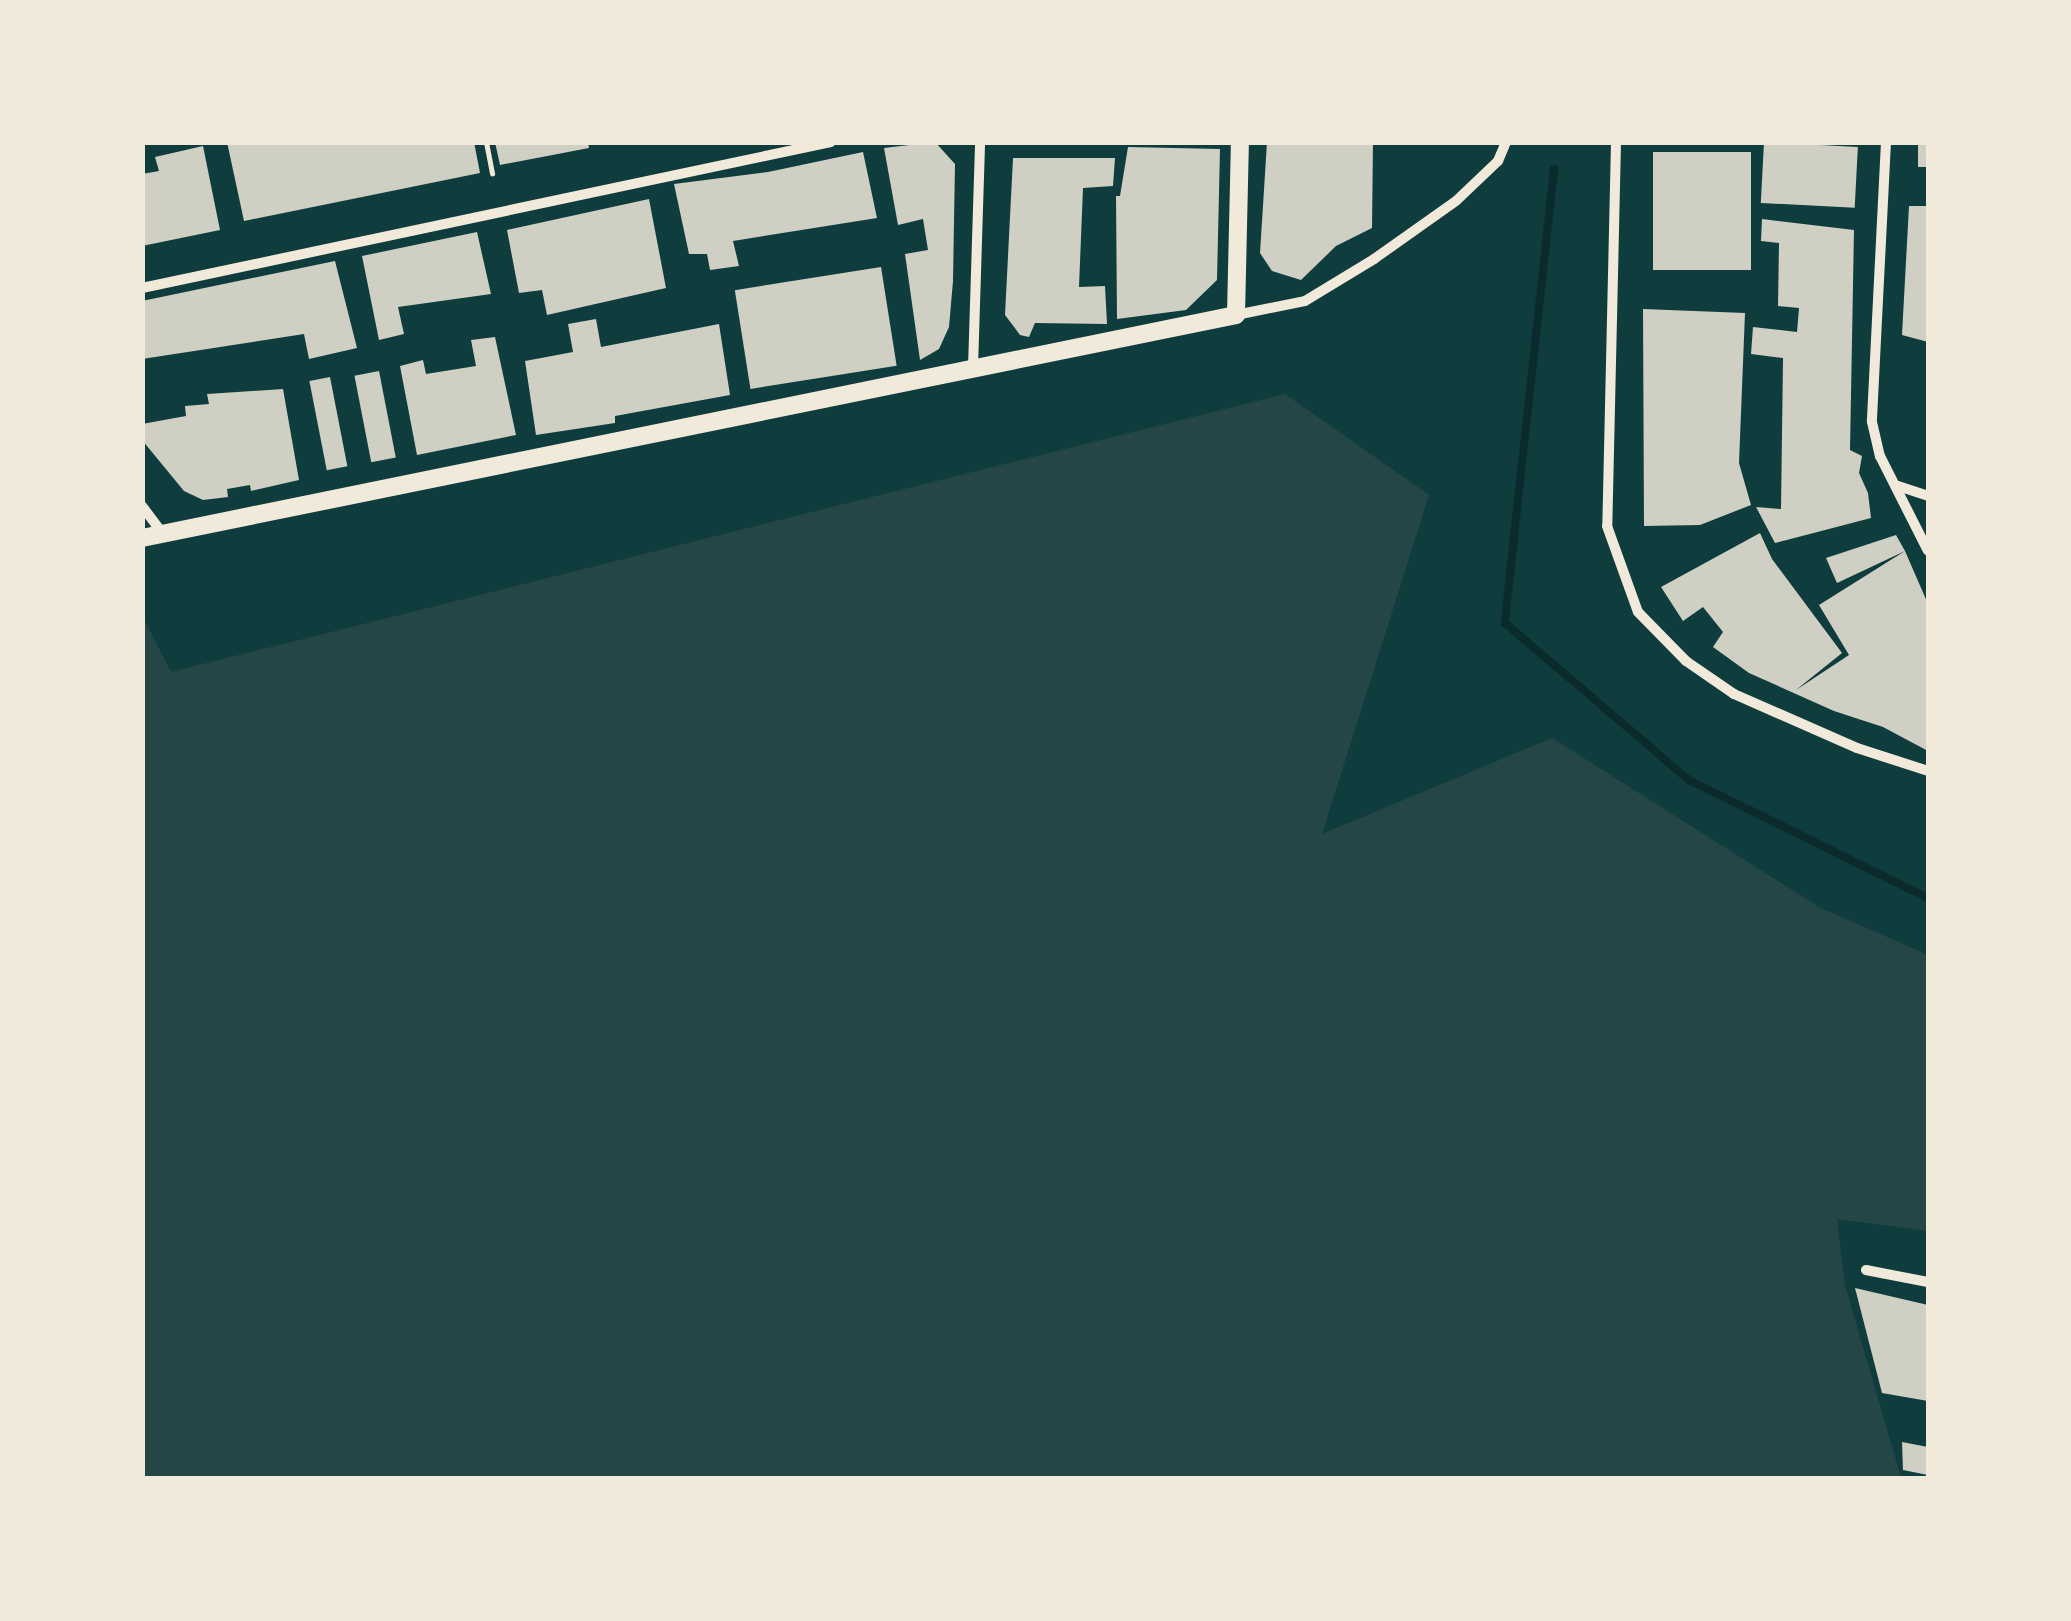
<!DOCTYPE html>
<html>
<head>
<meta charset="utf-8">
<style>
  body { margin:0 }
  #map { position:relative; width:2071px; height:1621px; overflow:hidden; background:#0f3d3e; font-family:"Golos Text",sans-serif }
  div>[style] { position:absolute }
  .green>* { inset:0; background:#244646 }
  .stream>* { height:8px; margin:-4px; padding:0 4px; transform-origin:4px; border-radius:4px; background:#0a2a2b }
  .building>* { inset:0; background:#cfcfc3; transform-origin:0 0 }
  .path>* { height:5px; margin:-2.5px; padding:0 2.5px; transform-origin:2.5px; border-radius:2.5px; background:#f1e9da }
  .minor>* { height:10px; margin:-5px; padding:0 5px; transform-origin:5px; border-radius:5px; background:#f1e9da }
  .tertiary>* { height:18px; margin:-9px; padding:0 9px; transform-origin:9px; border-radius:9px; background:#f1e9da }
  span { translate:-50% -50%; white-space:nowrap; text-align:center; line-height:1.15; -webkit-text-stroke:9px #f1e9da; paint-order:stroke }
  .frame { position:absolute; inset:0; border:145px solid #f1e9da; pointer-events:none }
</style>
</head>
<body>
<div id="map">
  <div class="green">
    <i style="clip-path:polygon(1285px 394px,1429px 495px,1322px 834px,1552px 738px,1819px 907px,1928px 955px,1928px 1231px,1837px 1219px,1845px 1285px,1901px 1478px,143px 1478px,143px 617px,171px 672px)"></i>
  </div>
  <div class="stream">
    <i style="left:1554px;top:169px;width:457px;rotate:96.2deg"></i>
    <i style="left:1505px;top:623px;width:242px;rotate:40.5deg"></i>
    <i style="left:1689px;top:780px;width:267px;rotate:26.3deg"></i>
  </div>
  <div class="building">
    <i style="clip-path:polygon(227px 142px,474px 142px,480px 173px,244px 221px)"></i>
    <i style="clip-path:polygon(495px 142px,588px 142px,589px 148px,500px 165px)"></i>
    <i style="clip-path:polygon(935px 142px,955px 164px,953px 281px,949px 327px,939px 349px,920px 360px,905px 254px,928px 250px,923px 219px,898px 225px,884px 148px)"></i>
    <i style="clip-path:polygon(1267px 142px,1373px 142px,1372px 228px,1336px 246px,1301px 280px,1272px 271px,1260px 253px)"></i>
    <i style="left:1764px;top:142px;width:94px;height:61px;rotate:3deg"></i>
    <i style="left:1918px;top:142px;width:10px;height:25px"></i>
    <i style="clip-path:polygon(203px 146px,220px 230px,142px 246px,142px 174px,159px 171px,155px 157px)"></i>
    <i style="clip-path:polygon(1128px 147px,1220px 149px,1217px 280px,1186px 310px,1117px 319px,1116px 196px,1120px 196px)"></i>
    <i style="clip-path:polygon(863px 152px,877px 218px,733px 241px,739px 266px,710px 270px,707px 254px,689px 254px,674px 184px,768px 172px)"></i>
    <i style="left:1653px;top:152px;width:98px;height:118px"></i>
    <i style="clip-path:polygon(1013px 158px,1115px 158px,1113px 186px,1083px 188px,1079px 287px,1105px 286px,1107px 324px,1035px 323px,1029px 337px,1020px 335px,1005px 315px)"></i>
    <i style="clip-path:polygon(649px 199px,666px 288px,547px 315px,542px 290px,519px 293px,507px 230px)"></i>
    <i style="clip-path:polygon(1909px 206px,1928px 206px,1928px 342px,1902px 335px)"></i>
    <i style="clip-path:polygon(1762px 219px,1854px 230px,1850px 450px,1862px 456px,1859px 473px,1868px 493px,1871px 518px,1775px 543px,1756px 507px,1781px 509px,1783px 358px,1751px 354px,1753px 327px,1797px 332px,1799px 308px,1778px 306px,1779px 243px,1761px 241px)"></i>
    <i style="clip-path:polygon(477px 232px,491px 294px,398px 307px,404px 334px,379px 340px,362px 256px)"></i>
    <i style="clip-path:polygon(335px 261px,357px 348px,309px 359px,304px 334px,142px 359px,142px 301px)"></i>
    <i style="left:881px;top:267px;width:100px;height:148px;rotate:81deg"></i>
    <i style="clip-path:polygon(1643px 309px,1745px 313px,1739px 463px,1751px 505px,1700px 525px,1644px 526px)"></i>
    <i style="clip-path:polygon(596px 319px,601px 347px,719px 324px,730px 395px,615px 416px,615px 423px,536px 435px,525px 361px,573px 352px,568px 324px)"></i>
    <i style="clip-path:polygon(495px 337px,516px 435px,417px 455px,400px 366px,423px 360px,426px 374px,476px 366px,471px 340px)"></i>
    <i style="left:379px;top:371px;width:88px;height:25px;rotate:79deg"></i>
    <i style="left:330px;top:377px;width:91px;height:21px;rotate:79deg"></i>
    <i style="clip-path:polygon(283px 389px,299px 480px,251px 491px,250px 485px,227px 489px,228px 497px,203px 500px,184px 491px,142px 440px,142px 424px,186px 416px,185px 406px,209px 404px,207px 394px)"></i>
    <i style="clip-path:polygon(1760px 533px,1772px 559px,1842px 653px,1796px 690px,1849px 655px,1819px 605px,1905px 551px,1837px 583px,1826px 558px,1896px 535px,1905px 551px,1928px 604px,1928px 751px,1883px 727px,1834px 711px,1749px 673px,1713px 647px,1723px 632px,1703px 607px,1683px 621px,1661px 587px)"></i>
    <i style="clip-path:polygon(1855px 1288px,1928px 1305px,1928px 1401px,1882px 1393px)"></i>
    <i style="clip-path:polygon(1902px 1442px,1928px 1447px,1928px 1475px,1903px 1470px)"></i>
  </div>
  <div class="path">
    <i style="left:486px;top:142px;width:32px;rotate:79deg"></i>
  </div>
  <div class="minor">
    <i style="left:1616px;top:142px;width:384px;rotate:91.3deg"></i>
    <i style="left:1607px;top:526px;width:91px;rotate:70.2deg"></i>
    <i style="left:1638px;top:612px;width:69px;rotate:45.6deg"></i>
    <i style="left:1686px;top:661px;width:58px;rotate:34.5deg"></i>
    <i style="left:1734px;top:694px;width:134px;rotate:23.7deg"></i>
    <i style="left:1857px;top:748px;width:75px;rotate:17.9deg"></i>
    <i style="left:1886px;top:142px;width:280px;rotate:92.9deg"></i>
    <i style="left:1872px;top:422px;width:35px;rotate:77deg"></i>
    <i style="left:1880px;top:456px;width:106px;rotate:63.2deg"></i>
    <i style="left:142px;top:288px;width:704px;rotate:-11.96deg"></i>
    <i style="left:1236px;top:315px;width:70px;rotate:-11.5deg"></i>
    <i style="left:1305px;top:301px;width:81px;rotate:-31.3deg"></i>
    <i style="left:1374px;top:259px;width:100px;rotate:-35.3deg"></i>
    <i style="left:1456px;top:201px;width:58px;rotate:-43.6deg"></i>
    <i style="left:1498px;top:161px;width:21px;rotate:-67deg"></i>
    <i style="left:973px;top:368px;width:226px;rotate:-88.2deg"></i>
    <i style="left:1898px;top:486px;width:32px;rotate:18deg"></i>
    <i style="left:142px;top:506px;width:34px;rotate:53deg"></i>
    <i style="left:1866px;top:1270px;width:63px;rotate:11deg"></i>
  </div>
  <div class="tertiary">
    <i style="left:142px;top:538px;width:1116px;rotate:-11.52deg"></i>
    <i style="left:1236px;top:315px;width:173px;rotate:-88.7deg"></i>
  </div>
  <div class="frame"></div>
</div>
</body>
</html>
